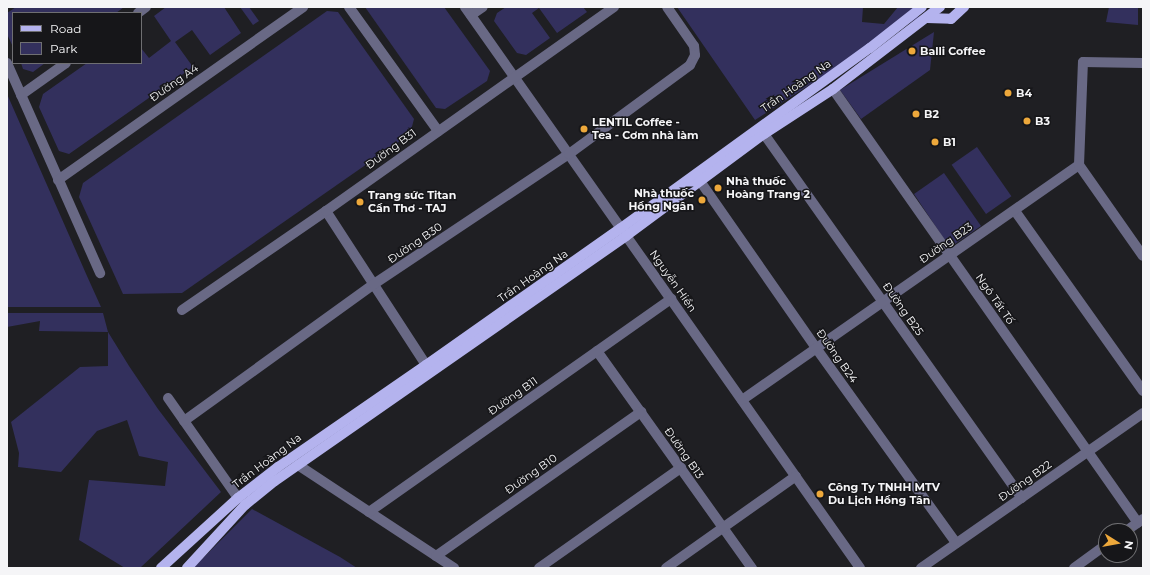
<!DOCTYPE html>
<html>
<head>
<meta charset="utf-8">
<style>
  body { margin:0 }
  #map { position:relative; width:1150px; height:575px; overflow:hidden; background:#1f1f23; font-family:Montserrat,sans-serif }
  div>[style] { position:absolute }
  .green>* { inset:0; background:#33305d; transform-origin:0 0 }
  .minor>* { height:10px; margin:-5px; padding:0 5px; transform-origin:5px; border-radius:5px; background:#696985 }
  .major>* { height:10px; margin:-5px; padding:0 5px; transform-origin:5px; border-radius:5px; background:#b4b3ee }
  .dots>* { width:11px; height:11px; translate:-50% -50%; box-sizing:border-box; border:2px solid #161619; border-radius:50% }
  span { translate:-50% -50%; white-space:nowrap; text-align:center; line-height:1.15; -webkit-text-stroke:3px #161619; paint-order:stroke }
  .poi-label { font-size:11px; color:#f5f5f7; font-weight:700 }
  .left { translate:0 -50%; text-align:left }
  .right { translate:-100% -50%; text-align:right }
  .street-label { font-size:11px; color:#f5f5f7 }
  .frame { position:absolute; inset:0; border:8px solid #f5f5f7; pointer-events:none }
  .legend { position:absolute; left:12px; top:12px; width:130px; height:52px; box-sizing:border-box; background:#161619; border:1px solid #6f6f72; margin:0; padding:5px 7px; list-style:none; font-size:12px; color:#f5f5f7 }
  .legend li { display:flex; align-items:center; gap:8px; height:20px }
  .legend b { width:20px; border:1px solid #6f6f72 }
  .north { position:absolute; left:1098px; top:523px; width:40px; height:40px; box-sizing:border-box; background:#161619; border:1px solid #6f6f72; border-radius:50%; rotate:101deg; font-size:11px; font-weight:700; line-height:16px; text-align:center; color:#f5f5f7 }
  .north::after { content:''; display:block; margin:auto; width:14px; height:18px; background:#eda83b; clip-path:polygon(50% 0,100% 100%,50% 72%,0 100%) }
</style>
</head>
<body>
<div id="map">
  <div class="green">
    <i style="clip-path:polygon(16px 7px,124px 7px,116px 13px,13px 13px,13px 47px,7px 34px,7px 13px)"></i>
    <i style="clip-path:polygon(166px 7px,224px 7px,241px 33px,210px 55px,192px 30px,175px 42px,193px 67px,69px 154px,59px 151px,39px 107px,43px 94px,87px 63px,141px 63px,141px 48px,149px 58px,171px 41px,154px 16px)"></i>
    <i style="clip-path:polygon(240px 7px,249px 7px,259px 21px,253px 25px)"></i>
    <i style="clip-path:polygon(365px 7px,444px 7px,490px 71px,487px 81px,445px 109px,436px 108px)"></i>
    <i style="clip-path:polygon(506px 7px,583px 7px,587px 12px,557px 33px,539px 8px,532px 13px,550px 38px,526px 55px,517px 53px,494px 21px,497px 13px)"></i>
    <i style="clip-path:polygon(677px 7px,863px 7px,862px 22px,884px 24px,898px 7px,921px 7px,918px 18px,859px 53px,755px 120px)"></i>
    <i style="clip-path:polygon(1109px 7px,1138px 7px,1138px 25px,1106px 22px)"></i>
    <i style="clip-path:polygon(327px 11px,338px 12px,414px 119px,410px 134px,182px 293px,123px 294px,79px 197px,83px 183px)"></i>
    <i style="clip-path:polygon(934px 32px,930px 70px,861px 119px,840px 90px)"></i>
    <i style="clip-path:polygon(21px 63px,45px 63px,33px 72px,23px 69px)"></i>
    <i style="clip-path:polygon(7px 94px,87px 276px,101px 307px,7px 307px)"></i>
    <i style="left:977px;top:147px;width:60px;height:31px;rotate:55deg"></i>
    <i style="clip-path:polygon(944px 173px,981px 226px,952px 246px,948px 245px,914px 194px)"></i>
    <i style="clip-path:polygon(7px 313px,103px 313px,108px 332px,129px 366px,158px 409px,221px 492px,140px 568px,125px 568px,79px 540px,89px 480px,165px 486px,168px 462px,139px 456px,127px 420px,97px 431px,61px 472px,18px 467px,19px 453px,11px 422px,80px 367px,108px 366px,108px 332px,39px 331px,40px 321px,7px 327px)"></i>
    <i style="clip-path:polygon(252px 509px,340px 557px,357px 568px,193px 568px)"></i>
  </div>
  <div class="minor">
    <i style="left:349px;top:7px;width:153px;rotate:54.3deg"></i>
    <i style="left:465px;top:7px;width:686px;rotate:54.85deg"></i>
    <i style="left:138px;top:13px;width:10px;rotate:-37deg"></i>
    <i style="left:471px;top:15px;width:14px;rotate:-34deg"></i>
    <i style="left:7px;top:63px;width:230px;rotate:66.1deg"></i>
    <i style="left:833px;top:89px;width:530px;rotate:54.9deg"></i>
    <i style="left:21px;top:95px;width:55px;rotate:-35.4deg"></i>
    <i style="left:764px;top:134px;width:446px;rotate:54.7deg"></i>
    <i style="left:1079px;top:165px;width:111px;rotate:54.9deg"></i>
    <i style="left:58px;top:180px;width:300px;rotate:-35.2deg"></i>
    <i style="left:700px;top:181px;width:203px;rotate:55.2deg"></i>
    <i style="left:816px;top:348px;width:240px;rotate:54.3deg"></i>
    <i style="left:326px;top:211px;width:184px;rotate:57deg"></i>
    <i style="left:1015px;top:211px;width:221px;rotate:54.6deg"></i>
    <i style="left:182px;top:310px;width:175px;rotate:-34.5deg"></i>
    <i style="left:326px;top:211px;width:353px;rotate:-35.3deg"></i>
    <i style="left:597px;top:351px;width:267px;rotate:54.5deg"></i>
    <i style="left:168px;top:398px;width:122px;rotate:55deg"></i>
    <i style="left:742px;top:400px;width:411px;rotate:-34.9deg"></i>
    <i style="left:1079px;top:165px;width:103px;rotate:-87.8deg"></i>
    <i style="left:1083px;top:62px;width:60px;rotate:1deg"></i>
    <i style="left:184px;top:421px;width:234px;rotate:-35.8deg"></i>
    <i style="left:374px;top:284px;width:234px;rotate:-33.7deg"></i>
    <i style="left:569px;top:154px;width:150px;rotate:-36.3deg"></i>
    <i style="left:690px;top:65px;width:11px;rotate:-63deg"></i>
    <i style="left:695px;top:55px;width:9px;rotate:-96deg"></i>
    <i style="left:694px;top:46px;width:47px;rotate:-124.7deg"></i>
    <i style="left:298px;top:465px;width:187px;rotate:33.4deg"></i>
    <i style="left:369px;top:512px;width:370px;rotate:-35.2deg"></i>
    <i style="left:1126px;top:531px;width:21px;rotate:-35deg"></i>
    <i style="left:436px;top:556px;width:251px;rotate:-35.1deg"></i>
    <i style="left:539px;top:568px;width:174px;rotate:-35.2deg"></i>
    <i style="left:666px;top:568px;width:159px;rotate:-35.3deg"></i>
    <i style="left:921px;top:568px;width:271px;rotate:-34.9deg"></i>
    <i style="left:1074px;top:568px;width:39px;rotate:-36deg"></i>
  </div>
  <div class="major">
    <i style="left:927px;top:18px;width:24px;rotate:2deg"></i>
    <i style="left:951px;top:19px;width:18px;rotate:-43deg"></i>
    <i style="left:161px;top:568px;width:104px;rotate:-42.3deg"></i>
    <i style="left:238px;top:498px;width:51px;rotate:-37.8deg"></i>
    <i style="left:278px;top:467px;width:180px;rotate:-34.6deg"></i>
    <i style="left:426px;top:365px;width:238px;rotate:-35.1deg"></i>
    <i style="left:621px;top:228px;width:307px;rotate:-35.9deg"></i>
    <i style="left:870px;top:48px;width:66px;rotate:-38.3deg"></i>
    <i style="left:187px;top:568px;width:86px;rotate:-47.4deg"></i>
    <i style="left:245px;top:505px;width:38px;rotate:-39deg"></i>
    <i style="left:275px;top:481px;width:428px;rotate:-34.9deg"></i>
    <i style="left:626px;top:236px;width:172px;rotate:-36.5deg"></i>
    <i style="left:764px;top:134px;width:82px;rotate:-33.1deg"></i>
    <i style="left:833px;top:89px;width:135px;rotate:-37.5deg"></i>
  </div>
  <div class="dots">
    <i style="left:912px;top:51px;background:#eda83b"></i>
    <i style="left:1008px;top:93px;background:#eda83b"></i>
    <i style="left:916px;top:114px;background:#eda83b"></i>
    <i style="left:1027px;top:121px;background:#eda83b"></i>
    <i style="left:584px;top:129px;background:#eda83b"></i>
    <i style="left:935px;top:142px;background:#eda83b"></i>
    <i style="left:718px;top:188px;background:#eda83b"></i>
    <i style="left:702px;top:200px;background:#eda83b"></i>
    <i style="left:360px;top:202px;background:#eda83b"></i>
    <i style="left:820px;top:494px;background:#eda83b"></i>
  </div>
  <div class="poi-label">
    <span class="left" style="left:920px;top:51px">Balli Coffee</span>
    <span class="left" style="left:1016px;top:93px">B4</span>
    <span class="left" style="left:924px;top:114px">B2</span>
    <span class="left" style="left:1035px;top:121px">B3</span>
    <span class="left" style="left:592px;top:129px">LENTIL Coffee -<br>Tea - Cơm nhà làm</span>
    <span class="left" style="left:943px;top:142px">B1</span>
    <span class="left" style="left:726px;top:188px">Nhà thuốc<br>Hoàng Trang 2</span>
    <span class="right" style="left:694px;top:200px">Nhà thuốc<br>Hồng Ngân</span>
    <span class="left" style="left:368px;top:202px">Trang sức Titan<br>Cần Thơ - TAJ</span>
    <span class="left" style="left:828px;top:494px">Công Ty TNHH MTV<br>Du Lịch Hồng Tân</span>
  </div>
  <div class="street-label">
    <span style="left:174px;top:83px;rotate:-35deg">Đường A4</span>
    <span style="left:796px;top:86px;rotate:-35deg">Trần Hoàng Na</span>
    <span style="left:391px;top:149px;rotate:-36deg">Đường B31</span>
    <span style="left:415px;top:243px;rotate:-34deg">Đường B30</span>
    <span style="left:946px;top:243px;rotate:-35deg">Đường B23</span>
    <span style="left:533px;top:276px;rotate:-35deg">Trần Hoàng Na</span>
    <span style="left:673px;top:281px;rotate:55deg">Nguyễn Hiền</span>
    <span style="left:995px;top:299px;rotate:55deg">Ngô Tất Tố</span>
    <span style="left:903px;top:309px;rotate:55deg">Đường B25</span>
    <span style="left:837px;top:356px;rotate:55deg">Đường B24</span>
    <span style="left:513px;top:396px;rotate:-35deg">Đường B11</span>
    <span style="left:684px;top:453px;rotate:55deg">Đường B13</span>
    <span style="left:267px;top:461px;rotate:-37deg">Trần Hoàng Na</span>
    <span style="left:531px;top:474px;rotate:-35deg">Đường B10</span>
    <span style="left:1025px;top:481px;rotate:-35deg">Đường B22</span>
  </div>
  <div class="frame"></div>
  <ul class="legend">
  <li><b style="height:5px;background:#b4b3ee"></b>Road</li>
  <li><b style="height:11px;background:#33305d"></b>Park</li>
  </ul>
  <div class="north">N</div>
</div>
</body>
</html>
